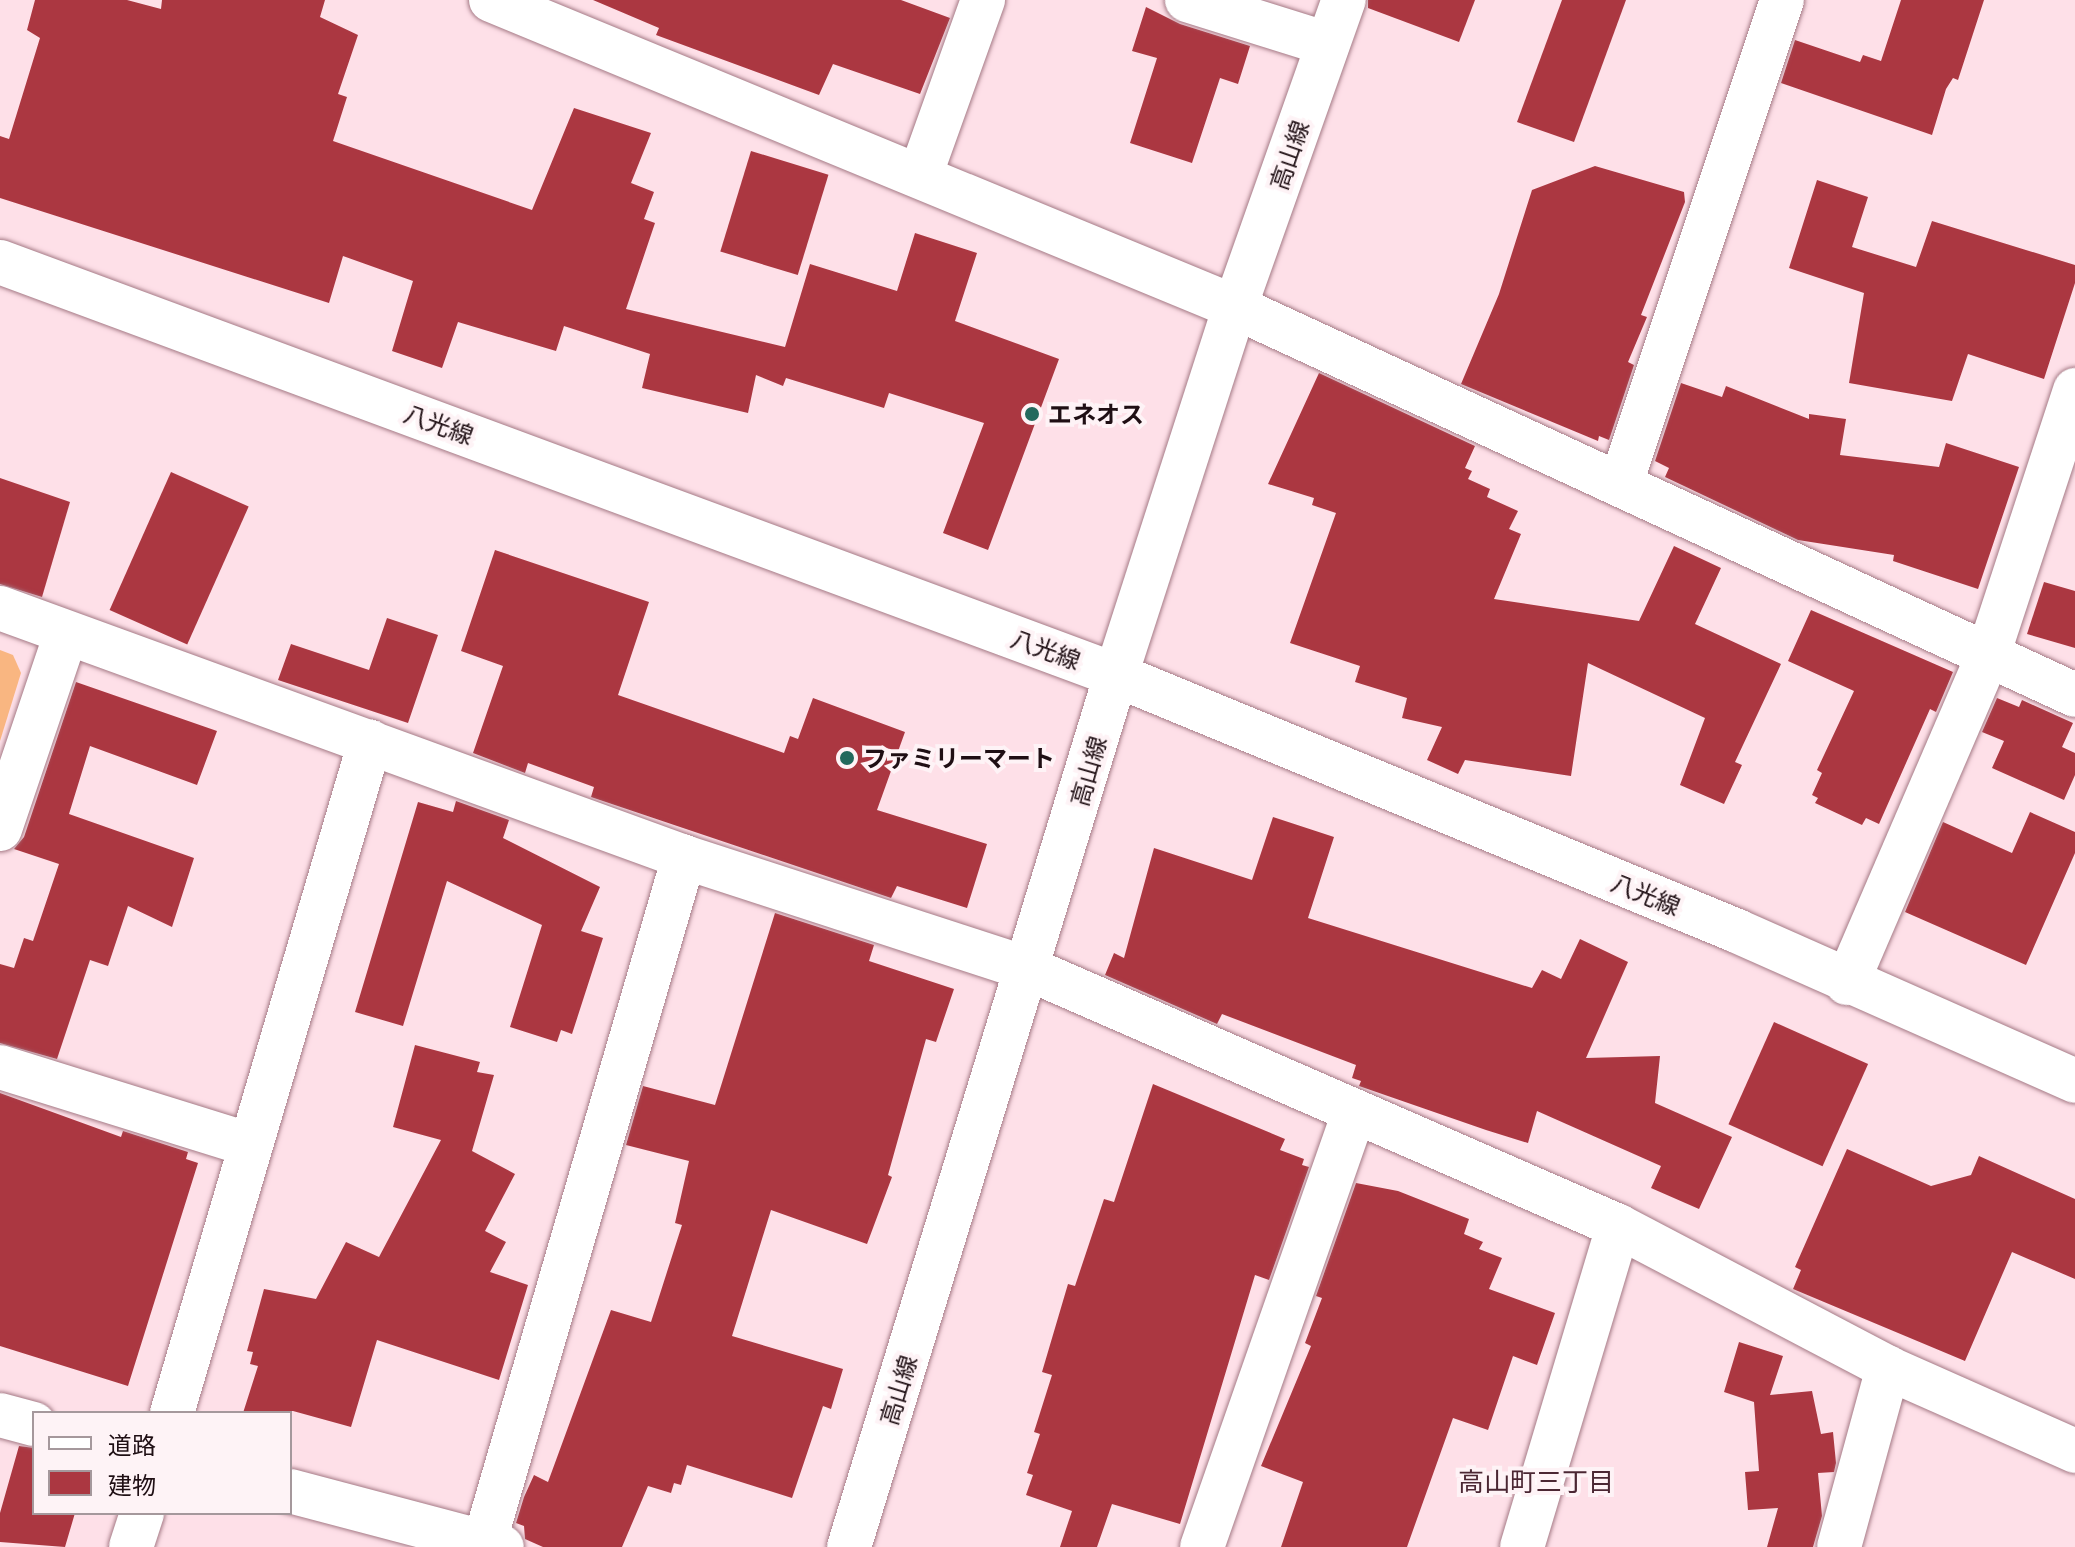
<!DOCTYPE html>
<html>
<head>
<meta charset="utf-8">
<style>
  body { margin:0 }
  #map { position:relative; width:2075px; height:1547px; overflow:hidden; background:#fee0e8; font-family:"Golos Text","Noto Sans JP",sans-serif }
  div>[style] { position:absolute }
  .green>* { inset:0; background:#f9b681 }
  .building>* { inset:0; background:#ab3741; transform-origin:0 0 }
  .roads { filter:drop-shadow(0 0 2px #a57a86) drop-shadow(0 0 2px #a57a86) }
  .minor>* { height:44px; margin:-22px; padding:0 22px; transform-origin:22px; border-radius:22px; background:#fff }
  .dots>* { width:22px; height:22px; translate:-50% -50%; box-sizing:border-box; border:4px solid #fef3f6; border-radius:50% }
  span { translate:-50% -50%; white-space:nowrap; text-align:center; line-height:1.15; -webkit-text-stroke:8px #fef3f6; paint-order:stroke }
  .street-label { font-size:24px; color:#1f0f14 }
  .poi-label { font-size:24px; color:#1f0f14; font-weight:700 }
  .left { translate:0 -50%; text-align:left }
  .neighbourhood-label { font-size:26px; color:#4b2733 }
  .legend { position:absolute; left:32px; top:1411px; width:260px; height:104px; box-sizing:border-box; background:#fef3f6; border:2px solid #a5989c; margin:0; padding:10px 14px; list-style:none; font-size:24px; color:#1f0f14 }
  .legend li { display:flex; align-items:center; gap:16px; height:40px }
  .legend b { width:40px; border:2px solid #a5989c }
</style>
</head>
<body>
<div id="map">
  <div class="green">
    <i style="clip-path:polygon(0 650px,13px 655px,21px 673px,0 741px)"></i>
  </div>
  <div class="building">
    <i style="clip-path:polygon(35px 0,127px 0,161px 9px,162px 0,325px 0,320px 17px,358px 35px,338px 94px,347px 97px,333px 141px,532px 210px,574px 108px,651px 133px,631px 183px,654px 192px,644px 219px,655px 223px,626px 309px,785px 347px,810px 264px,897px 291px,915px 233px,977px 253px,955px 321px,1059px 359px,988px 550px,943px 533px,984px 423px,889px 393px,884px 408px,786px 378px,783px 386px,756px 375px,748px 413px,642px 388px,650px 354px,564px 326px,556px 351px,458px 322px,442px 368px,392px 351px,413px 281px,343px 256px,329px 303px,0 198px,0 136px,9px 139px,40px 38px,27px 30px)"></i>
    <i style="clip-path:polygon(593px 0,901px 0,950px 18px,920px 94px,833px 64px,819px 95px,656px 35px,659px 28px)"></i>
    <i style="clip-path:polygon(1368px 0,1475px 0,1459px 42px,1368px 8px)"></i>
    <i style="clip-path:polygon(1562px 0,1626px 0,1574px 142px,1517px 122px)"></i>
    <i style="clip-path:polygon(1901px 0,1984px 0,1958px 80px,1953px 78px,1946px 89px,1932px 135px,1781px 83px,1795px 40px,1860px 62px,1863px 55px,1881px 61px)"></i>
    <i style="clip-path:polygon(1146px 7px,1180px 24px,1250px 46px,1238px 84px,1220px 78px,1192px 163px,1130px 143px,1157px 58px,1132px 51px)"></i>
    <i style="left:751px;top:151px;width:81px;height:105px;rotate:17deg"></i>
    <i style="clip-path:polygon(1595px 166px,1684px 192px,1685px 202px,1641px 315px,1647px 317px,1628px 362px,1634px 365px,1609px 440px,1599px 436px,1598px 441px,1461px 384px,1499px 294px,1532px 190px)"></i>
    <i style="clip-path:polygon(1817px 180px,1868px 197px,1852px 247px,1916px 267px,1932px 221px,2075px 265px,2075px 283px,2044px 379px,1968px 354px,1952px 401px,1849px 383px,1864px 293px,1789px 268px)"></i>
    <i style="clip-path:polygon(1319px 373px,1475px 446px,1465px 468px,1472px 471px,1468px 479px,1490px 489px,1487px 497px,1518px 511px,1509px 529px,1521px 534px,1494px 599px,1639px 621px,1674px 546px,1721px 568px,1695px 624px,1781px 664px,1735px 762px,1742px 765px,1724px 804px,1680px 785px,1705px 718px,1588px 663px,1571px 776px,1465px 760px,1458px 774px,1427px 760px,1442px 727px,1402px 718px,1407px 698px,1355px 682px,1360px 666px,1290px 643px,1336px 513px,1312px 505px,1314px 498px,1268px 484px)"></i>
    <i style="clip-path:polygon(1681px 383px,1722px 397px,1726px 386px,1809px 419px,1809px 414px,1846px 419px,1840px 455px,1939px 467px,1946px 443px,2019px 467px,1978px 589px,1893px 561px,1894px 555px,1798px 540px,1665px 477px,1669px 468px,1655px 461px)"></i>
    <i style="left:171px;top:472px;width:85px;height:151px;rotate:24deg"></i>
    <i style="clip-path:polygon(0 478px,70px 502px,42px 597px,0 584px)"></i>
    <i style="clip-path:polygon(495px 550px,649px 602px,618px 695px,784px 753px,790px 736px,798px 739px,813px 698px,905px 732px,877px 810px,987px 844px,967px 908px,897px 886px,891px 898px,591px 797px,594px 787px,528px 763px,525px 773px,473px 753px,503px 666px,461px 651px)"></i>
    <i style="clip-path:polygon(2044px 582px,2075px 591px,2075px 648px,2027px 634px)"></i>
    <i style="clip-path:polygon(1811px 610px,1953px 672px,1936px 712px,1930px 709px,1879px 824px,1866px 818px,1862px 825px,1815px 803px,1818px 798px,1812px 795px,1822px 773px,1817px 770px,1854px 691px,1788px 661px)"></i>
    <i style="clip-path:polygon(387px 618px,438px 635px,408px 723px,278px 680px,291px 644px,369px 670px)"></i>
    <i style="clip-path:polygon(76px 682px,217px 731px,197px 785px,90px 746px,69px 814px,194px 858px,172px 927px,128px 906px,108px 966px,90px 960px,57px 1059px,0 1043px,0 964px,14px 968px,24px 938px,33px 941px,59px 864px,14px 849px,24px 837px)"></i>
    <i style="clip-path:polygon(1997px 698px,2019px 707px,2022px 700px,2073px 723px,2062px 747px,2075px 753px,2075px 775px,2064px 800px,1992px 768px,2004px 741px,1982px 732px)"></i>
    <i style="clip-path:polygon(456px 801px,509px 820px,503px 838px,600px 887px,581px 931px,603px 938px,572px 1034px,561px 1030px,557px 1042px,510px 1027px,542px 925px,447px 881px,403px 1026px,355px 1012px,418px 802px,453px 812px)"></i>
    <i style="clip-path:polygon(2030px 812px,2075px 832px,2075px 853px,2026px 965px,1905px 912px,1943px 822px,2012px 853px)"></i>
    <i style="clip-path:polygon(1273px 817px,1334px 837px,1308px 918px,1532px 988px,1542px 970px,1561px 979px,1580px 939px,1628px 962px,1586px 1058px,1660px 1056px,1655px 1103px,1732px 1137px,1699px 1209px,1651px 1188px,1661px 1166px,1537px 1111px,1528px 1143px,1486px 1130px,1359px 1086px,1361px 1081px,1352px 1078px,1356px 1065px,1222px 1014px,1217px 1024px,1105px 975px,1114px 953px,1124px 958px,1154px 848px,1252px 880px)"></i>
    <i style="clip-path:polygon(775px 913px,874px 945px,869px 961px,954px 989px,936px 1042px,926px 1039px,888px 1175px,892px 1177px,867px 1244px,771px 1210px,732px 1336px,843px 1369px,831px 1409px,823px 1406px,792px 1498px,687px 1465px,681px 1485px,674px 1483px,671px 1493px,648px 1486px,622px 1547px,543px 1547px,525px 1539px,524px 1526px,516px 1523px,524px 1497px,534px 1475px,548px 1482px,611px 1310px,651px 1322px,682px 1225px,675px 1223px,689px 1161px,626px 1145px,643px 1086px,715px 1105px)"></i>
    <i style="left:1774px;top:1022px;width:103px;height:112px;rotate:24deg"></i>
    <i style="clip-path:polygon(415px 1045px,480px 1062px,477px 1072px,494px 1075px,472px 1151px,515px 1174px,485px 1231px,506px 1242px,490px 1272px,528px 1285px,499px 1380px,377px 1340px,351px 1427px,293px 1411px,243px 1413px,258px 1366px,250px 1364px,253px 1352px,247px 1351px,264px 1289px,316px 1299px,346px 1242px,379px 1257px,441px 1140px,393px 1127px)"></i>
    <i style="clip-path:polygon(1153px 1084px,1285px 1139px,1280px 1150px,1304px 1159px,1302px 1165px,1309px 1167px,1269px 1280px,1255px 1275px,1180px 1524px,1112px 1504px,1097px 1547px,1060px 1547px,1072px 1511px,1026px 1495px,1033px 1475px,1027px 1473px,1040px 1434px,1034px 1432px,1052px 1375px,1042px 1372px,1068px 1284px,1075px 1286px,1104px 1199px,1114px 1202px)"></i>
    <i style="clip-path:polygon(0 1093px,121px 1137px,123px 1131px,188px 1152px,186px 1159px,198px 1163px,128px 1386px,0 1346px)"></i>
    <i style="clip-path:polygon(1847px 1149px,1931px 1186px,1971px 1175px,1979px 1156px,2075px 1199px,2075px 1279px,2012px 1252px,1965px 1361px,1793px 1289px,1801px 1270px,1795px 1267px)"></i>
    <i style="clip-path:polygon(1356px 1183px,1398px 1191px,1469px 1219px,1464px 1234px,1483px 1242px,1479px 1249px,1502px 1258px,1489px 1289px,1555px 1313px,1537px 1365px,1513px 1356px,1488px 1430px,1453px 1418px,1407px 1547px,1281px 1547px,1303px 1482px,1261px 1466px,1311px 1346px,1305px 1343px,1322px 1298px,1316px 1296px)"></i>
    <i style="clip-path:polygon(1739px 1342px,1783px 1356px,1770px 1395px,1812px 1391px,1821px 1434px,1833px 1432px,1836px 1463px,1834px 1472px,1818px 1473px,1822px 1516px,1813px 1547px,1767px 1547px,1778px 1508px,1748px 1510px,1745px 1472px,1759px 1471px,1754px 1402px,1724px 1392px)"></i>
    <i style="clip-path:polygon(19px 1446px,34px 1448px,34px 1513px,75px 1513px,65px 1547px,0 1542px,0 1513px)"></i>
  </div>
  <div class="roads">
    <div class="minor">
      <i style="left:491px;top:0;width:805px;rotate:22.42deg"></i>
      <i style="left:1235px;top:307px;width:925px;rotate:24.79deg"></i>
      <i style="left:1187px;top:0;width:147px;rotate:17.4deg"></i>
      <i style="left:920px;top:176px;width:187px;rotate:-70.3deg"></i>
      <i style="left:0;top:262px;width:1190px;rotate:20.31deg"></i>
      <i style="left:1116px;top:675px;width:672px;rotate:22.4deg"></i>
      <i style="left:1737px;top:931px;width:370px;rotate:23.9deg"></i>
      <i style="left:1621px;top:483px;width:509px;rotate:-71.57deg"></i>
      <i style="left:0;top:608px;width:728px;rotate:20deg"></i>
      <i style="left:684px;top:857px;width:363px;rotate:18deg"></i>
      <i style="left:1029px;top:969px;width:643px;rotate:23.57deg"></i>
      <i style="left:1618px;top:1226px;width:305px;rotate:27.7deg"></i>
      <i style="left:1888px;top:1368px;width:205px;rotate:23.9deg"></i>
      <i style="left:0;top:829px;width:206px;rotate:-71.3deg"></i>
      <i style="left:1847px;top:983px;width:357px;rotate:-66.7deg"></i>
      <i style="left:1988px;top:655px;width:279px;rotate:-71.8deg"></i>
      <i style="left:0;top:1067px;width:259px;rotate:17.3deg"></i>
      <i style="left:172px;top:1413px;width:700px;rotate:-73.56deg"></i>
      <i style="left:0;top:1415px;width:35px;rotate:15deg"></i>
      <i style="left:290px;top:1491px;width:219px;rotate:14.8deg"></i>
      <i style="left:131px;top:1547px;width:36px;rotate:-72deg"></i>
      <i style="left:483px;top:1547px;width:719px;rotate:-73.76deg"></i>
      <i style="left:849px;top:1547px;width:912px;rotate:-72.98deg"></i>
      <i style="left:1116px;top:675px;width:387px;rotate:-72.1deg"></i>
      <i style="left:1235px;top:307px;width:326px;rotate:-70.5deg"></i>
      <i style="left:1202px;top:1547px;width:460px;rotate:-70.7deg"></i>
      <i style="left:1522px;top:1547px;width:335px;rotate:-73.3deg"></i>
      <i style="left:1839px;top:1547px;width:186px;rotate:-74.7deg"></i>
    </div>
  </div>
  <div class="dots">
    <i style="left:1032px;top:414px;background:#23695d"></i>
    <i style="left:847px;top:758px;background:#23695d"></i>
  </div>
  <div class="street-label">
    <span style="left:1289px;top:155px;rotate:-71deg">高山線</span>
    <span style="left:439px;top:424px;rotate:20deg">八光線</span>
    <span style="left:1046px;top:649px;rotate:20deg">八光線</span>
    <span style="left:1088px;top:771px;rotate:-74deg">高山線</span>
    <span style="left:1646px;top:894px;rotate:22deg">八光線</span>
    <span style="left:898px;top:1390px;rotate:-73deg">高山線</span>
  </div>
  <div class="poi-label">
    <span class="left" style="left:1048px;top:414px">エネオス</span>
    <span class="left" style="left:863px;top:758px">ファミリーマート</span>
  </div>
  <div class="neighbourhood-label">
    <span style="left:1536px;top:1482px">高山町三丁目</span>
  </div>
  <ul class="legend">
  <li><b style="height:10px;background:#fff"></b>道路</li>
  <li><b style="height:22px;background:#ab3741"></b>建物</li>
  </ul>
</div>
</body>
</html>
